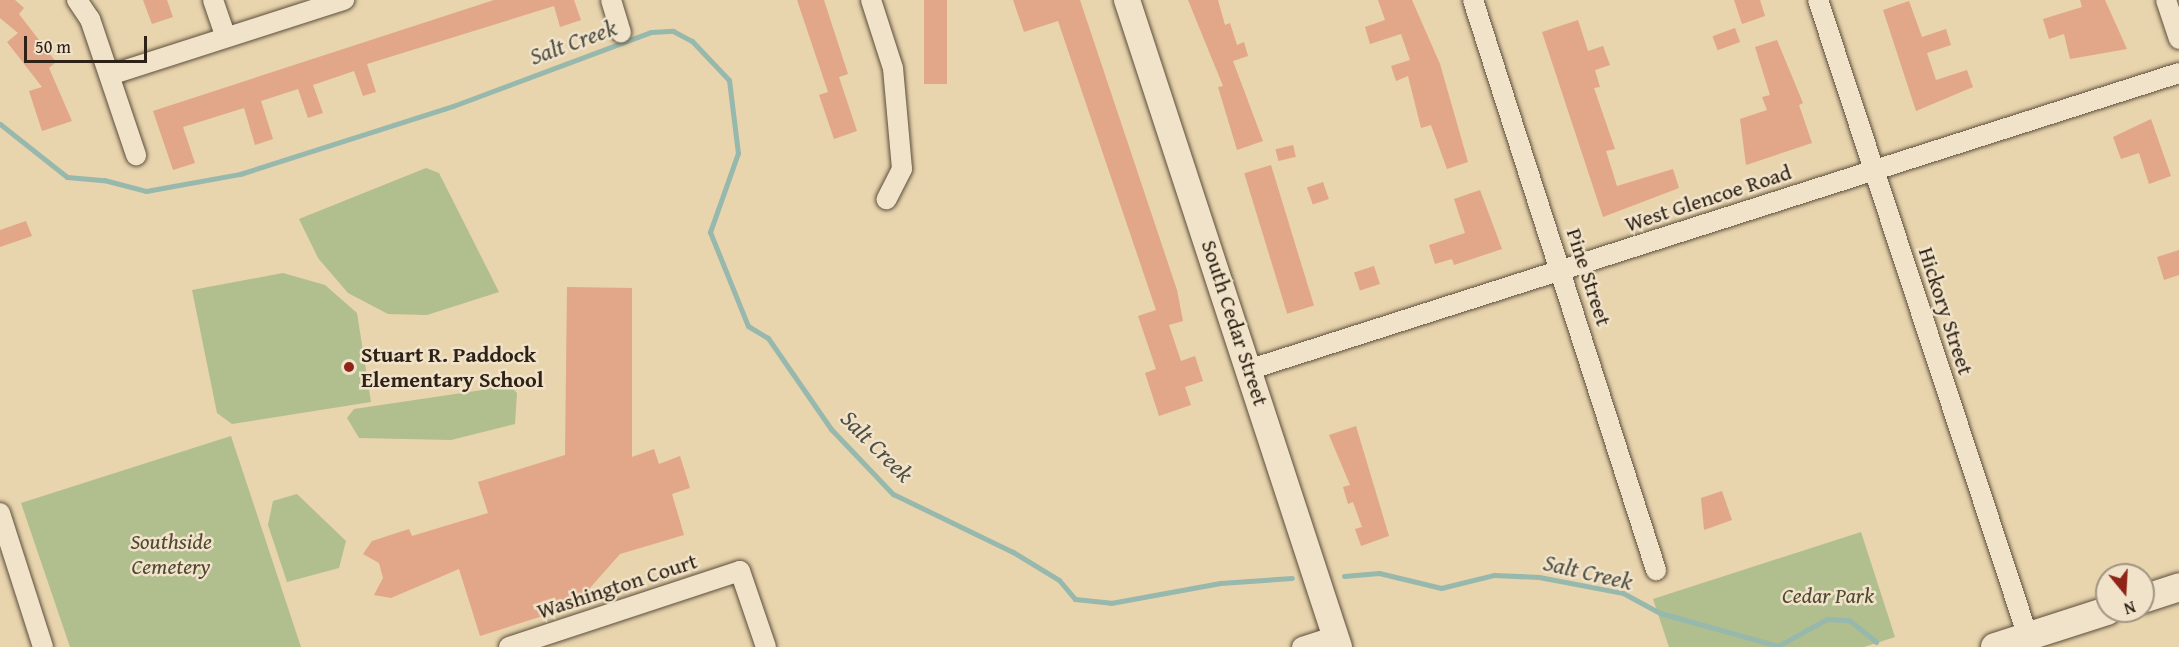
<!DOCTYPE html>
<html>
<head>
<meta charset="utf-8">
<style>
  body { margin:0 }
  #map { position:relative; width:2179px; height:647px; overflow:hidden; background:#e8d4ad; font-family:"Gentium Book Plus",serif }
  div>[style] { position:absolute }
  .green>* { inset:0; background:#b1be8e }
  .stream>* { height:5px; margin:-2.5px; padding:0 2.5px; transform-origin:2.5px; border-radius:2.5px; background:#97b8ad }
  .building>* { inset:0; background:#e2a688; transform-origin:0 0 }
  .roads { filter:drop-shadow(0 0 2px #5c4e3b) drop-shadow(0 0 2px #5c4e3b) }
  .minor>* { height:20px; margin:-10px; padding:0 10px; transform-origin:10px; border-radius:10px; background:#f0e3ca }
  .tertiary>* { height:26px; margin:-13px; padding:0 13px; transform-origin:13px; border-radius:13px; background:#f0e3ca }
  .secondary>* { height:28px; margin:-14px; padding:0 14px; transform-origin:14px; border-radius:14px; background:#f0e3ca }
  .dots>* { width:16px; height:16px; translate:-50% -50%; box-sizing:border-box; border:3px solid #f0e3ca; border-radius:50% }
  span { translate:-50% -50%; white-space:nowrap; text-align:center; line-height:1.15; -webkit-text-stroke:5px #f0e3ca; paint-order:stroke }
  .street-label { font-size:22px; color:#2e2115 }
  .poi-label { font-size:22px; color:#2e2115; font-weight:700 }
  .left { translate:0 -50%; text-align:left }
  .park-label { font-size:22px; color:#4f4833; font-style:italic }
  .water-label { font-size:24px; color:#4e4e43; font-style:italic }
  .north { position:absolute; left:2095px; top:563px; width:60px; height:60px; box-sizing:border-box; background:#f0e3ca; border:2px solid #a29582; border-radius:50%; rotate:162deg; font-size:16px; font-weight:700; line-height:24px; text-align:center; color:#2e2115 }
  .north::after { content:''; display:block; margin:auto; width:21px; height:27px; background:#8f2418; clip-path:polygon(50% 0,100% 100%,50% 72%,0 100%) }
  .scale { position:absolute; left:24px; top:36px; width:123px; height:27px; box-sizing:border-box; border:3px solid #2e2115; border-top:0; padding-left:8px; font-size:18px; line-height:21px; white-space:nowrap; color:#2e2115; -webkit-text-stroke:4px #f0e3ca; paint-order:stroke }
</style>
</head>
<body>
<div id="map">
  <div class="green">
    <i style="clip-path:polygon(426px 168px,439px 173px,499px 292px,427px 315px,388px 314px,348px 293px,318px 258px,299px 219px)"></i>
    <i style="clip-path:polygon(283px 273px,325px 285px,357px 313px,371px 402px,232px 424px,217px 413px,192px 290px)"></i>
    <i style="clip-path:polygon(500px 375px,517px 393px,515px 424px,451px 440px,359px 438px,347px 418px,354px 409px,489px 389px)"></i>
    <i style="clip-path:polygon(231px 436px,301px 647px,70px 647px,21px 503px)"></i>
    <i style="clip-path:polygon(297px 494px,346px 541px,339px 568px,287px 582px,268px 525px,273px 501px)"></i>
    <i style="clip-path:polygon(1861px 532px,1895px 637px,1864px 647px,1669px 647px,1653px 599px)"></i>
  </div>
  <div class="stream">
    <i style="left:0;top:124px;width:85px;rotate:38.3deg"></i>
    <i style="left:67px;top:177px;width:37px;rotate:5deg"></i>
    <i style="left:104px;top:180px;width:43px;rotate:14.7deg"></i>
    <i style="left:146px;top:191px;width:96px;rotate:-10.3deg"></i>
    <i style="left:240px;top:174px;width:224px;rotate:-17.7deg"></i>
    <i style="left:453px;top:106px;width:211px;rotate:-20.5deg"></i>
    <i style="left:651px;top:32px;width:22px;rotate:-3deg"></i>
    <i style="left:673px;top:31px;width:21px;rotate:28deg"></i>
    <i style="left:692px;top:41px;width:54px;rotate:46.5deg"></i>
    <i style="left:729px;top:80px;width:74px;rotate:83deg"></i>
    <i style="left:738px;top:153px;width:84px;rotate:109.5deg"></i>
    <i style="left:710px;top:232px;width:101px;rotate:68deg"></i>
    <i style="left:748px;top:326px;width:23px;rotate:31deg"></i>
    <i style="left:768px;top:338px;width:111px;rotate:55.3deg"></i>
    <i style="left:831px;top:429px;width:90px;rotate:46.4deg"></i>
    <i style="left:893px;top:494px;width:133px;rotate:25.8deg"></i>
    <i style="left:1013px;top:552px;width:54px;rotate:31.3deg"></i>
    <i style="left:1059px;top:580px;width:25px;rotate:50deg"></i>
    <i style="left:1075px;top:599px;width:36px;rotate:6deg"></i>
    <i style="left:1111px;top:603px;width:111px;rotate:-10.4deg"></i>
    <i style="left:1220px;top:583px;width:72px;rotate:-4deg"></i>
    <i style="left:1344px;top:576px;width:35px;rotate:-5deg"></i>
    <i style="left:1379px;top:573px;width:64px;rotate:13.6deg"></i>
    <i style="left:1441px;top:588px;width:55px;rotate:-13.8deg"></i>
    <i style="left:1494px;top:575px;width:45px;rotate:2.5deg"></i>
    <i style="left:1539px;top:577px;width:86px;rotate:10.8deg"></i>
    <i style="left:1623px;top:593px;width:42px;rotate:28.4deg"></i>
    <i style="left:1660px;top:613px;width:123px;rotate:15.6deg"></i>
    <i style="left:1778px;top:646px;width:56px;rotate:-28.9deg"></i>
    <i style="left:1827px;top:619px;width:22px;rotate:3deg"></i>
    <i style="left:1849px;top:620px;width:35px;rotate:39deg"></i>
  </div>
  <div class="building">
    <i style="clip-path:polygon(0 0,15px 0,24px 8px,19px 14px,56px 62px,49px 68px,72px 121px,42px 131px,29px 91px,42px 87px,7px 42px,18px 33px,0 18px)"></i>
    <i style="clip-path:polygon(143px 0,167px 0,173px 17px,152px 24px)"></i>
    <i style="clip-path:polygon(494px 0,574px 0,581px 20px,560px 27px,554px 6px,367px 64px,376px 92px,363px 96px,354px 71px,313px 85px,323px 113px,308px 118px,298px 89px,261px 101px,273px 139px,255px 145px,244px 108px,183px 127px,195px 163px,173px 170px,153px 111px)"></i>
    <i style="clip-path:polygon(797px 0,824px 0,848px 74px,839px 77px,857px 131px,834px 139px,819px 95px,828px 92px)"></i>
    <i style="left:924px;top:0;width:23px;height:84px"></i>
    <i style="clip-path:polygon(1013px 0,1080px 0,1177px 290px,1183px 321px,1169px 325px,1181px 361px,1195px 356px,1203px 381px,1185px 387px,1191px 405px,1159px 416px,1145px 373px,1156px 369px,1138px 316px,1156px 310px,1058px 21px,1024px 32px)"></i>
    <i style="clip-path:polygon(1188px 0,1218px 0,1225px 25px,1230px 23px,1237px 45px,1244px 42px,1248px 56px,1233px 61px,1263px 141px,1237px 150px,1218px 87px,1223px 86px)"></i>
    <i style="clip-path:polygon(1378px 0,1412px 0,1440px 64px,1468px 162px,1447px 169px,1431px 125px,1421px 128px,1408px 76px,1396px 81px,1391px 66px,1410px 60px,1401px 34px,1370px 44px,1365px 27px,1385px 20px)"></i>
    <i style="clip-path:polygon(1734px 0,1760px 0,1765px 16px,1742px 24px)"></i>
    <i style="clip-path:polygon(2080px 0,2105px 0,2127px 49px,2070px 59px,2064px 34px,2049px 39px,2043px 19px,2082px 7px)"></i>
    <i style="clip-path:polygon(1909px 1px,1922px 37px,1946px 29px,1951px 45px,1927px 53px,1936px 80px,1967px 70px,1973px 87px,1916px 111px,1883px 10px)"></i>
    <i style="clip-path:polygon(1578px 20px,1588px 51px,1603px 46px,1610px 65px,1595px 70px,1600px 87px,1594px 88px,1615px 149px,1606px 151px,1617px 186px,1673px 169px,1679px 188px,1603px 217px,1542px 32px)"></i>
    <i style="left:1735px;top:28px;width:15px;height:24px;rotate:70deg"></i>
    <i style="clip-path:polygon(1777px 40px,1803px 103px,1799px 105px,1812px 143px,1746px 165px,1740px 119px,1767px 110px,1762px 97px,1770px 95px,1755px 47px)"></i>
    <i style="clip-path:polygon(2151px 119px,2171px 176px,2149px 184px,2139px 153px,2121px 159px,2113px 137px)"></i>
    <i style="left:1293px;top:145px;width:12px;height:18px;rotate:76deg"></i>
    <i style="left:1271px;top:165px;width:147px;height:28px;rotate:73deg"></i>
    <i style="left:1323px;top:182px;width:18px;height:17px;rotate:71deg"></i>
    <i style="clip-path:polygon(1480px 190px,1502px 249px,1454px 265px,1452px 259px,1435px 264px,1429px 245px,1465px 233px,1454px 199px)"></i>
    <i style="clip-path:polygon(26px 221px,32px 236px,0 247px,0 230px)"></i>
    <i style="clip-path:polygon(2179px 250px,2179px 275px,2164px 280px,2157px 257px)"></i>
    <i style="left:1374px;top:266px;width:19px;height:21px;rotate:72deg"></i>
    <i style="clip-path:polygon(567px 287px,632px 288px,632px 457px,654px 449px,659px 464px,680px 456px,690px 488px,672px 494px,684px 535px,620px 554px,574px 606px,480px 636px,459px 569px,391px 598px,374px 595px,383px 578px,379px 563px,363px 554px,372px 541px,409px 529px,412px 536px,488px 513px,478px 482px,565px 455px)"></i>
    <i style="clip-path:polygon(1356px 426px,1389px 536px,1361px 546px,1355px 529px,1362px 527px,1353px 502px,1348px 504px,1343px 487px,1350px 485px,1329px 435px)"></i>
    <i style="clip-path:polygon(1722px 491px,1732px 520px,1704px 530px,1701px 498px)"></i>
  </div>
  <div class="roads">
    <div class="minor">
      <i style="left:77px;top:0;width:23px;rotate:56deg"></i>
      <i style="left:90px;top:19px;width:144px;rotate:71.3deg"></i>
      <i style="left:213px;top:0;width:39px;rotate:71deg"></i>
      <i style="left:611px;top:0;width:34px;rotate:73deg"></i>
      <i style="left:871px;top:0;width:71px;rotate:72.1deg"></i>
      <i style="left:893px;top:68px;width:101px;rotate:84.9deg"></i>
      <i style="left:902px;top:169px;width:34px;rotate:117deg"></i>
      <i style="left:1473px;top:0;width:599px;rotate:72.2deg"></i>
      <i style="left:1818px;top:0;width:671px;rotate:71.75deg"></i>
      <i style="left:2166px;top:0;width:41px;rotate:71.6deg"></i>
      <i style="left:110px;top:75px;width:246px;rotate:-17.8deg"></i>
      <i style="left:1251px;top:369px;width:974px;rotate:-17.69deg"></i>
      <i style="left:0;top:513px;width:141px;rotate:72.2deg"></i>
      <i style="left:509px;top:647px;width:243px;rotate:-18.2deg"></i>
      <i style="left:740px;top:571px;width:80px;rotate:71.1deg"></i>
      <i style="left:1302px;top:647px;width:35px;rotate:-18deg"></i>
    </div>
    <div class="tertiary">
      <i style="left:1127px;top:0;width:681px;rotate:71.86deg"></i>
    </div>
    <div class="secondary">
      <i style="left:2143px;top:599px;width:38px;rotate:-18deg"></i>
      <i style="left:1995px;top:647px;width:118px;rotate:-17.8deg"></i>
    </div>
  </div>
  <div class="dots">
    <i style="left:349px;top:367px;background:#8f2418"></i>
  </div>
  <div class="street-label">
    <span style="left:1708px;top:198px;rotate:-18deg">West Glencoe Road</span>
    <span style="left:1589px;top:277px;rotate:72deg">Pine Street</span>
    <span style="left:1946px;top:311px;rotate:72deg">Hickory Street</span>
    <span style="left:1235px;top:323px;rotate:72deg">South Cedar Street</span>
    <span style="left:617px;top:586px;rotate:-18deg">Washington Court</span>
  </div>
  <div class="poi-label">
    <span class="left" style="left:361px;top:367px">Stuart R. Paddock<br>Elementary School</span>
  </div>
  <div class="park-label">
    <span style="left:171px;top:554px">Southside<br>Cemetery</span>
    <span style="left:1828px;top:596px">Cedar Park</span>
  </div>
  <div class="water-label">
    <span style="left:573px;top:42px;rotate:-20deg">Salt Creek</span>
    <span style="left:877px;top:446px;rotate:45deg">Salt Creek</span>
    <span style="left:1588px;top:572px;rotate:13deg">Salt Creek</span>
  </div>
  <div class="north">N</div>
  <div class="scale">50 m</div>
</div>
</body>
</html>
